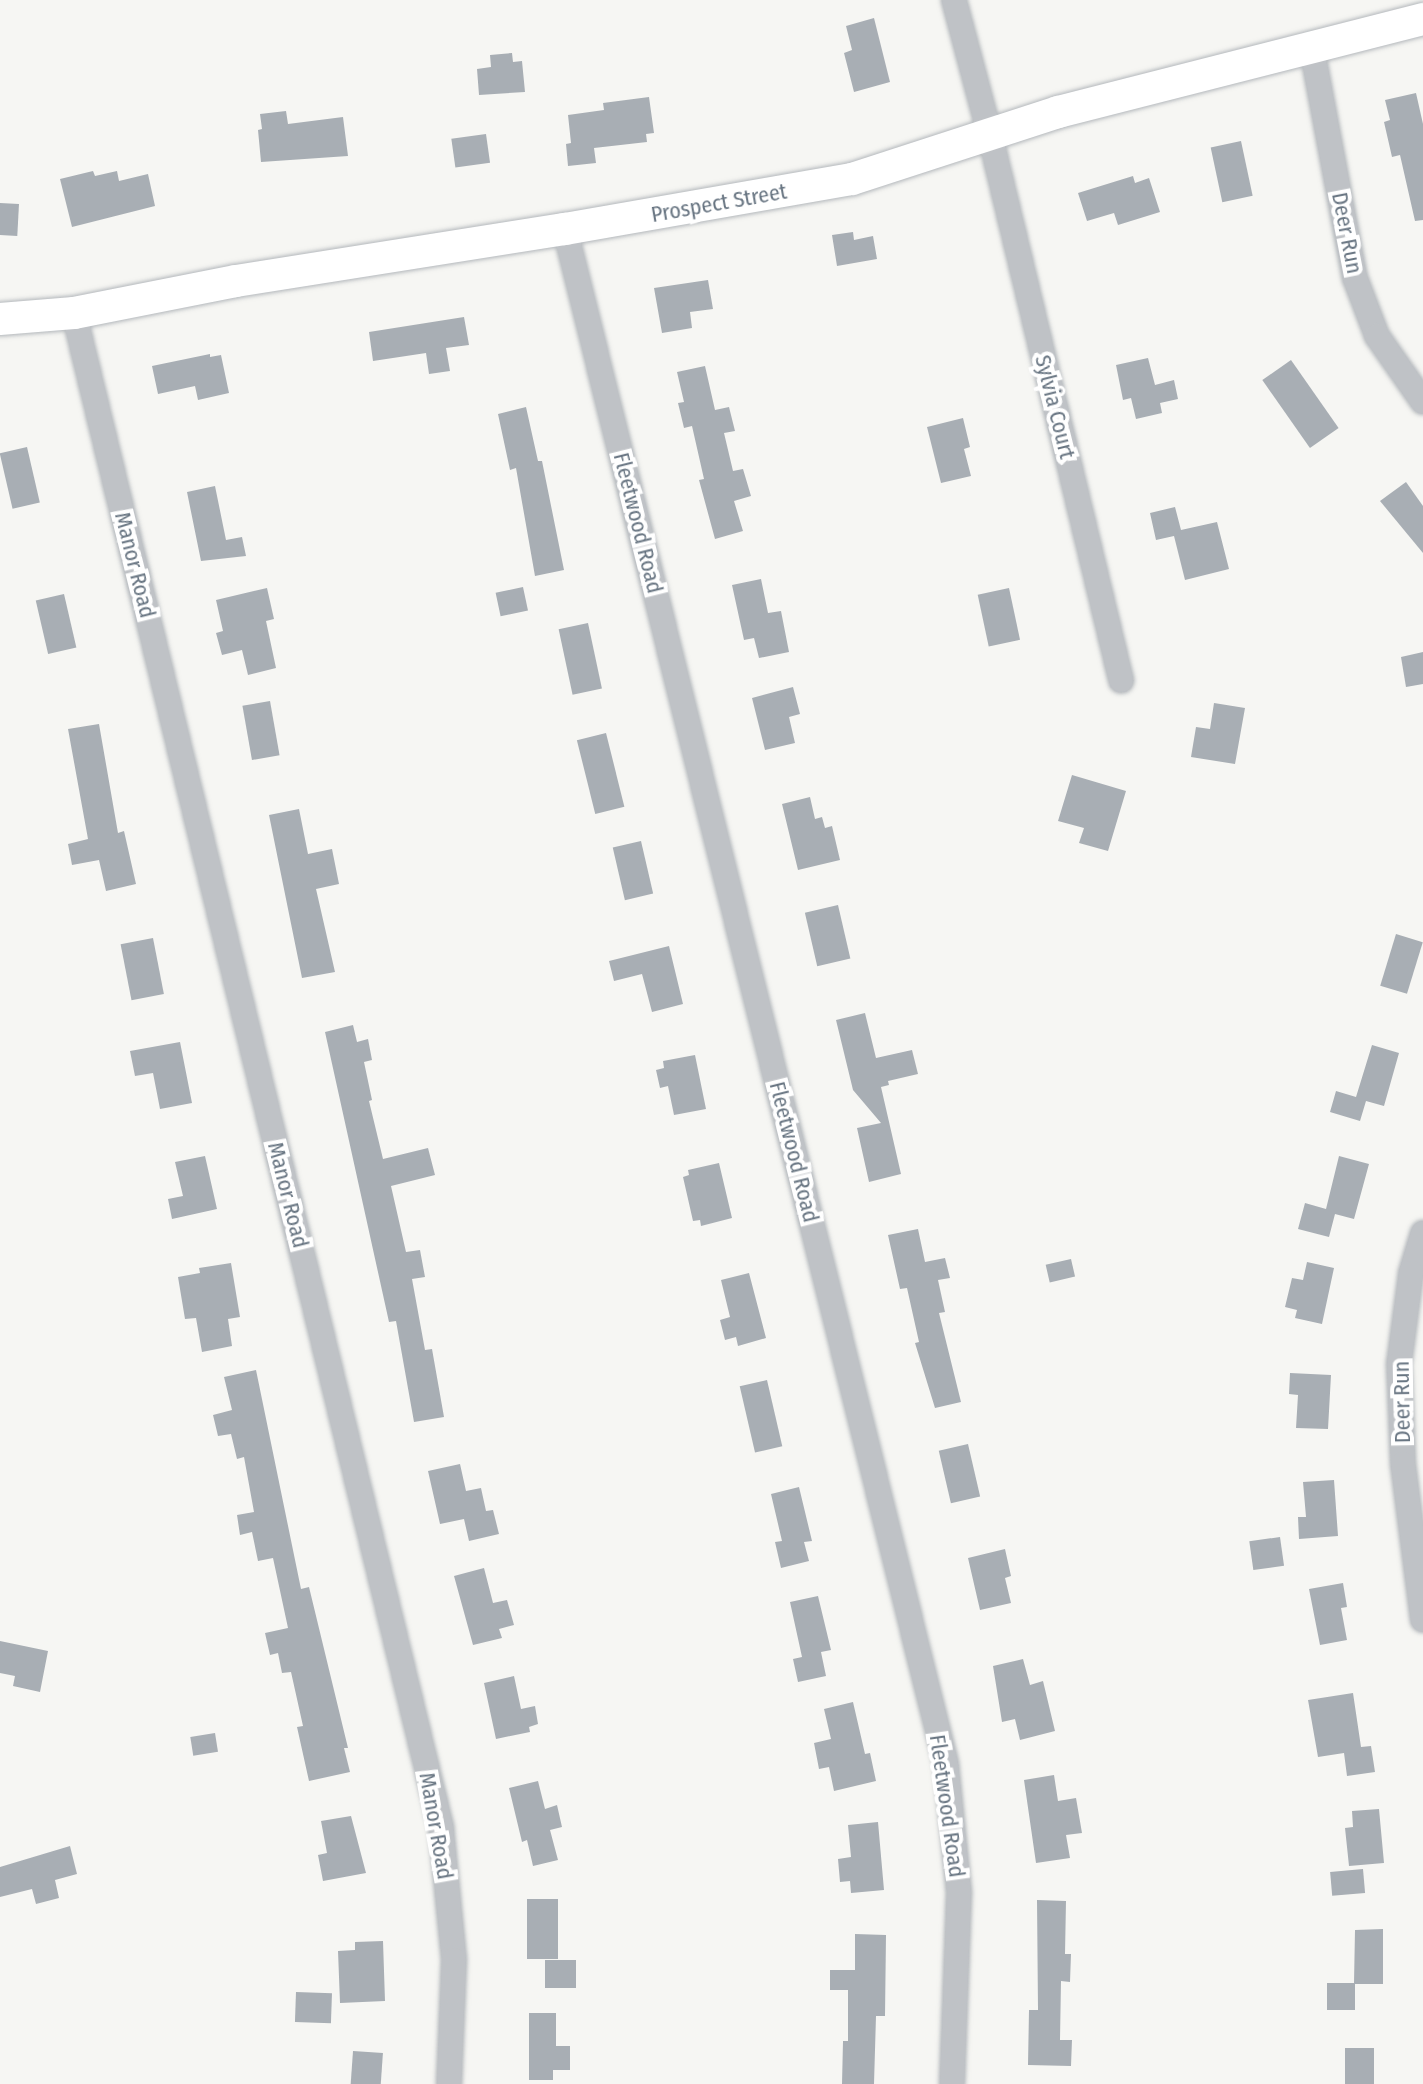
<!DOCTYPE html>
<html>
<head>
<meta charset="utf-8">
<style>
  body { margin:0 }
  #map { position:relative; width:1423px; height:2084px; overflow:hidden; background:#f6f6f3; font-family:"Fira Sans Condensed",sans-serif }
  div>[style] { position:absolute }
  .building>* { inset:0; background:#a8aeb4; transform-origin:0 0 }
  .roads { filter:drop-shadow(0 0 2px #b4b8bc) drop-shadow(0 0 2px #b4b8bc) }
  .street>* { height:24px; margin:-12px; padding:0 12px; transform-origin:12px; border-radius:12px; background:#bfc2c6 }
  .secondary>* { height:32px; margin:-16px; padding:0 16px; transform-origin:16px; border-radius:16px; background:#fff }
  span { translate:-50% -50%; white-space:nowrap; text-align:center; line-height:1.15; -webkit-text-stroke:8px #fff; paint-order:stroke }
  .street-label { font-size:22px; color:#677481 }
</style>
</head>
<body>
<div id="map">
  <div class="building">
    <i style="clip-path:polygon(874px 18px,890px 82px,854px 92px,844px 53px,852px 50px,846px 26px)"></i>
    <i style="clip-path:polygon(512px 53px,513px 62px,522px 61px,525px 92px,479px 95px,477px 69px,491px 67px,490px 55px)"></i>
    <i style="clip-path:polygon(1416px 93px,1423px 124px,1423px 220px,1415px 221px,1400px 155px,1392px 157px,1384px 122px,1390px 120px,1385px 100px)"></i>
    <i style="clip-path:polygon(649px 97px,654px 133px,646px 134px,647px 142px,594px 148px,596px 163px,568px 166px,566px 144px,571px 143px,568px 115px,604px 110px,603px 103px)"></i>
    <i style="clip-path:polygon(286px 111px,288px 124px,343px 117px,348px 156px,261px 162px,258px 130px,262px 129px,260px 114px)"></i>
    <i style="left:486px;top:134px;width:29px;height:35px;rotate:82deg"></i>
    <i style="left:1241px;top:141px;width:56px;height:31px;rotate:78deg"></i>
    <i style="clip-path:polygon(93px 171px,95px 176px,117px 171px,119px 181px,148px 174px,155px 206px,72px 227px,60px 179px)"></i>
    <i style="clip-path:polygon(1133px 176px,1135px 183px,1149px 178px,1160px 212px,1118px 225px,1114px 213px,1087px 221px,1078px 193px)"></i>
    <i style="left:0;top:203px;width:19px;height:32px;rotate:3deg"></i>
    <i style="clip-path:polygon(853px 232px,854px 240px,873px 236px,877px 259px,837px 266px,832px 235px)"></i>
    <i style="clip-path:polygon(708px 280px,713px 309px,690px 312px,692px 328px,662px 333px,654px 288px)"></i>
    <i style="clip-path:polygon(464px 317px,469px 345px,446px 348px,450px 371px,429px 374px,426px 353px,373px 361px,369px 332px)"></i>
    <i style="clip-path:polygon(210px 354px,210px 357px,221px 355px,229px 393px,198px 400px,195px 386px,158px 394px,152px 366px)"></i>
    <i style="clip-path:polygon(1148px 358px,1155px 385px,1174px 380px,1178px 399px,1160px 403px,1162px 413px,1136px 419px,1131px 398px,1123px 400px,1116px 365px)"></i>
    <i style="left:1291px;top:360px;width:83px;height:35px;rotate:55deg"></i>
    <i style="clip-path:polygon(705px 366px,715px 410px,729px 407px,735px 431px,724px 433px,733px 471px,743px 469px,751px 496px,734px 501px,743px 531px,715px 539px,699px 480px,704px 479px,692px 426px,684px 428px,678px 403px,684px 402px,677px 372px)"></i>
    <i style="clip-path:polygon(526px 407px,538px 461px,542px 461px,564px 570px,535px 576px,516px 468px,510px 470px,498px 414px)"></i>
    <i style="clip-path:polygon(963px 418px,970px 447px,964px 449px,971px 476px,941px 483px,927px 427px)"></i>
    <i style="left:27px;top:447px;width:57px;height:28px;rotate:77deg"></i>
    <i style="clip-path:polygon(1406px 482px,1423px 506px,1423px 553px,1380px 501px)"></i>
    <i style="clip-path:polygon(215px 486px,226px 540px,242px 537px,246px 556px,201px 561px,187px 492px)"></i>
    <i style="clip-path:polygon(1175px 507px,1181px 530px,1217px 522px,1229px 569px,1185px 580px,1174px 536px,1156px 540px,1150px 513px)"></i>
    <i style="clip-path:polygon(761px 579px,768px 613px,781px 611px,789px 652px,759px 658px,754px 638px,744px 640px,732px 585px)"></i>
    <i style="left:523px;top:587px;width:24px;height:28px;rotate:78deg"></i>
    <i style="clip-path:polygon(267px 588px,274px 619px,266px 621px,276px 668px,248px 675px,242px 650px,222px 655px,216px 633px,223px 631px,216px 600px)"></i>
    <i style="left:1009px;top:588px;width:53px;height:32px;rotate:78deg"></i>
    <i style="left:64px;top:594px;width:55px;height:29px;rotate:77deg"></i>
    <i style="left:588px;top:623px;width:67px;height:30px;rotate:78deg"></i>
    <i style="clip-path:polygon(1423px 652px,1423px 684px,1406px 687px,1401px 657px)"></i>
    <i style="clip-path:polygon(793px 687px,800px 714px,789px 717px,795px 743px,765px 750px,752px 698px)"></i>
    <i style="left:270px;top:701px;width:55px;height:28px;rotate:80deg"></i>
    <i style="clip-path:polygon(1214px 703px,1245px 708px,1235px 764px,1191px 757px,1196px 727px,1210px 729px)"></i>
    <i style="clip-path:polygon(99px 724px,118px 833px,124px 831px,136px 884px,106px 891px,99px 860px,72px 865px,68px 844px,88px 839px,68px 729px)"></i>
    <i style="left:606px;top:733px;width:76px;height:30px;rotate:76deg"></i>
    <i style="clip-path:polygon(1072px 775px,1126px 791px,1108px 851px,1079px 843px,1084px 828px,1058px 821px)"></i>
    <i style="clip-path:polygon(810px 797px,815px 819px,822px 817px,825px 828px,832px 826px,840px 860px,798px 870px,782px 804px)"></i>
    <i style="clip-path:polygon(299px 809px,308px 854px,332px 849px,339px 884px,316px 889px,335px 972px,302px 978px,269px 815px)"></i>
    <i style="left:641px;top:841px;width:54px;height:29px;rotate:77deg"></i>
    <i style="left:838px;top:905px;width:55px;height:34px;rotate:77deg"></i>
    <i style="left:1396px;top:934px;width:28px;height:54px;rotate:17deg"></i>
    <i style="left:153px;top:938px;width:57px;height:33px;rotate:79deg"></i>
    <i style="clip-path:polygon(669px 946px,683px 1004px,652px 1012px,642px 974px,614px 981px,609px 961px)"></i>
    <i style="clip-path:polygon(865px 1013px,876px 1058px,912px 1050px,918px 1074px,888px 1081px,889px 1085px,881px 1087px,901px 1174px,869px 1182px,857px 1128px,881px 1123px,853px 1090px,836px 1020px)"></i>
    <i style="clip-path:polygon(353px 1025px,357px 1042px,368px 1039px,372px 1060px,364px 1062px,372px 1100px,369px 1101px,383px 1159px,428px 1148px,435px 1175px,391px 1186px,406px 1252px,420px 1250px,425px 1277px,412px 1279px,425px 1350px,432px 1349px,444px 1417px,414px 1422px,396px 1321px,389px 1322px,325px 1032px)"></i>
    <i style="clip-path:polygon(180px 1042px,192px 1103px,160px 1109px,153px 1073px,135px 1076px,130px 1051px)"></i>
    <i style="clip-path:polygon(1372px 1045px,1399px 1053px,1384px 1106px,1366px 1101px,1360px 1121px,1330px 1112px,1336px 1091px,1356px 1097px)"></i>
    <i style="clip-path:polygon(695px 1055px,706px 1109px,674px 1115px,668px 1086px,660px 1088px,656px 1070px,664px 1068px,663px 1061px)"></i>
    <i style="clip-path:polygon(205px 1156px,217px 1209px,172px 1219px,168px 1199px,183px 1196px,175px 1162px)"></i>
    <i style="clip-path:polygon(1339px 1156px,1369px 1164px,1354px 1219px,1335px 1214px,1329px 1237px,1298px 1229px,1305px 1203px,1326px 1209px)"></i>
    <i style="clip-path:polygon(719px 1163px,732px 1218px,701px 1226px,700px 1220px,693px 1221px,683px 1177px,689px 1175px,688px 1170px)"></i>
    <i style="clip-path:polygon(918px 1229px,925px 1262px,945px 1258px,950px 1278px,938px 1280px,945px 1312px,939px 1313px,961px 1402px,935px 1408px,915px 1343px,919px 1342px,907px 1288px,900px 1289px,888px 1235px)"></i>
    <i style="left:1071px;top:1259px;width:18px;height:26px;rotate:77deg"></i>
    <i style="clip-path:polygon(1307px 1262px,1334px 1268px,1322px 1324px,1295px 1318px,1297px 1310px,1285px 1307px,1292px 1278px,1303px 1280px)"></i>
    <i style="clip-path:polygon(231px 1263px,240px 1317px,228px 1319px,232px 1346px,202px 1352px,196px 1318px,185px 1319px,178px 1277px,200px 1273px,199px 1268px)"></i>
    <i style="clip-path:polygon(749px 1273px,766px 1338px,738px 1346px,736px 1337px,725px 1340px,720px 1320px,730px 1317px,721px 1280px)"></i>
    <i style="clip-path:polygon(256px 1370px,301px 1589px,309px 1587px,348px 1748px,344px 1748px,350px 1772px,309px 1781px,297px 1727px,303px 1726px,291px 1672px,282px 1673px,278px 1653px,270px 1655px,265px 1633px,288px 1628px,273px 1558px,258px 1561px,252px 1532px,240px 1535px,237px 1515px,254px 1512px,244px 1457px,237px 1459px,231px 1434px,218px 1436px,213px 1415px,232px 1410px,224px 1377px)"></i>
    <i style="clip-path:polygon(1290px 1373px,1331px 1375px,1328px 1429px,1296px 1428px,1298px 1395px,1289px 1394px)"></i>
    <i style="left:767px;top:1380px;width:68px;height:28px;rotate:77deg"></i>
    <i style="left:968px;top:1444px;width:54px;height:30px;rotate:77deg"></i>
    <i style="clip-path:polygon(460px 1464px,466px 1491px,481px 1488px,486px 1511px,493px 1510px,499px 1534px,469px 1541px,464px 1519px,440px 1524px,428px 1471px)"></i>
    <i style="clip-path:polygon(1334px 1480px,1338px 1536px,1299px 1539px,1298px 1517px,1306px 1517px,1303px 1482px)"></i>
    <i style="clip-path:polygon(799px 1487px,812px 1541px,804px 1542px,809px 1561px,781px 1568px,775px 1542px,782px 1541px,771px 1494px)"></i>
    <i style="left:1280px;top:1537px;width:29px;height:31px;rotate:82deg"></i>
    <i style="clip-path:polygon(1005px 1549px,1011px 1576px,1005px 1578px,1011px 1603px,980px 1610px,968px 1558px)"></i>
    <i style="clip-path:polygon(484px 1568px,493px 1603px,507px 1600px,514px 1625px,499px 1629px,502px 1638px,473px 1645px,454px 1576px)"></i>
    <i style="clip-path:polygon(1343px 1583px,1347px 1607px,1341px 1608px,1347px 1640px,1320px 1645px,1309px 1589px)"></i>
    <i style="clip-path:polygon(818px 1596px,831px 1650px,821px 1652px,826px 1676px,798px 1682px,793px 1659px,802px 1657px,790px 1602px)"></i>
    <i style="clip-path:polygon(0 1641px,48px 1651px,40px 1692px,13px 1686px,15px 1676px,0 1673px)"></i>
    <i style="clip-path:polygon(1023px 1659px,1030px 1685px,1043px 1681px,1055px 1731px,1020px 1740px,1015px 1719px,1002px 1722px,993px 1666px)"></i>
    <i style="clip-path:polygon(514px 1676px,521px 1709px,535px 1706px,538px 1724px,529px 1727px,530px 1732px,496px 1739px,484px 1683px)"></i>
    <i style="clip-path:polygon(1353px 1693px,1361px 1747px,1371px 1746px,1375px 1772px,1347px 1776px,1344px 1753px,1318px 1757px,1308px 1700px)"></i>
    <i style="clip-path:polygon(853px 1702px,865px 1754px,870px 1753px,876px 1781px,834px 1791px,829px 1767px,819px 1769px,814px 1743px,831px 1739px,824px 1709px)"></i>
    <i style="left:215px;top:1733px;width:19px;height:25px;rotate:81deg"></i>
    <i style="clip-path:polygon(1054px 1775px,1058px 1801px,1076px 1798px,1082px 1833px,1066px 1835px,1070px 1858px,1036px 1863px,1024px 1780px)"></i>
    <i style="clip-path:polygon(538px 1781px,545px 1809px,557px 1805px,562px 1827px,550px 1830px,558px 1860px,533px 1866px,527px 1840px,522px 1842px,509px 1788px)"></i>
    <i style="clip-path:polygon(1379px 1809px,1384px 1863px,1349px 1866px,1345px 1828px,1353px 1827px,1352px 1811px)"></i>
    <i style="clip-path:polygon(351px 1816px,366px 1873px,323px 1881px,318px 1855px,327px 1853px,321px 1821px)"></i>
    <i style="clip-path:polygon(878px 1822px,884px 1890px,851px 1893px,850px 1881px,840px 1882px,838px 1859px,851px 1857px,848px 1825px)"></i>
    <i style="clip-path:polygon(70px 1846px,77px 1874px,55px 1880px,59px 1898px,36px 1904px,32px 1889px,0 1897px,0 1867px)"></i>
    <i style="left:1363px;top:1869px;width:24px;height:33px;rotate:85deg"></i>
    <i style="left:527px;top:1899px;width:31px;height:60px"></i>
    <i style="clip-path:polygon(1037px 1900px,1066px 1901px,1065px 1954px,1071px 1954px,1070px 1982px,1061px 1981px,1060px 2040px,1072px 2040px,1071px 2066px,1028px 2065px,1029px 2010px,1038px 2010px)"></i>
    <i style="clip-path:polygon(1383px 1929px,1383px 1984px,1355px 1984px,1355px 2010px,1327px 2010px,1327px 1983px,1354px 1983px,1355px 1930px)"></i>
    <i style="clip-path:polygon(855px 1934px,886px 1935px,885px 2016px,876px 2016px,874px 2084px,842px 2084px,843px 2041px,848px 2041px,848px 1990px,830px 1990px,830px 1970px,855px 1970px)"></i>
    <i style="clip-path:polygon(383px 1941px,385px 2001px,340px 2003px,338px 1951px,355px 1950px,355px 1942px)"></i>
    <i style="left:545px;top:1960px;width:31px;height:28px"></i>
    <i style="left:296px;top:1992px;width:36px;height:30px;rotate:2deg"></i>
    <i style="clip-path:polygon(529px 2013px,556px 2013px,556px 2046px,570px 2046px,570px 2070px,553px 2070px,553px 2080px,529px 2080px)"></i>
    <i style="left:1345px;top:2048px;width:29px;height:36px"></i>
    <i style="left:353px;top:2051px;width:30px;height:33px;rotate:4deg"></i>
  </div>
  <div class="roads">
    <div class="street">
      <i style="left:954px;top:0;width:140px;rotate:75.1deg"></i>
      <i style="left:990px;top:135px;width:561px;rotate:76.48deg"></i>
      <i style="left:1312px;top:49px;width:233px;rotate:79.4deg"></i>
      <i style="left:1355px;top:278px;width:62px;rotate:69.2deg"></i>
      <i style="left:1377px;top:336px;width:80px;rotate:55.1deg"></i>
      <i style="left:565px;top:229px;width:1582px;rotate:76.06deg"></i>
      <i style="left:946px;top:1764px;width:130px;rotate:84.2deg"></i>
      <i style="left:959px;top:1893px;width:191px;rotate:92.1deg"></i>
      <i style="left:74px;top:313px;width:1558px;rotate:76.37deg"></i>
      <i style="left:441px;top:1827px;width:134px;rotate:84.4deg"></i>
      <i style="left:454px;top:1960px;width:124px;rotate:92.3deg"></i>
      <i style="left:1423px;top:1233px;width:42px;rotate:106.7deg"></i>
      <i style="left:1411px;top:1273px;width:92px;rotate:97.5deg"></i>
      <i style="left:1399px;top:1364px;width:100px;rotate:87.7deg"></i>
      <i style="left:1403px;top:1464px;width:157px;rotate:82.7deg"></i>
    </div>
    <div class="secondary">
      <i style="left:0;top:319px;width:74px;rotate:-4.6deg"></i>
      <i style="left:74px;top:313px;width:165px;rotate:-11.2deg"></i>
      <i style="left:236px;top:281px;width:333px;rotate:-9deg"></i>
      <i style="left:565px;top:229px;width:291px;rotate:-9.9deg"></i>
      <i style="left:852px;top:179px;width:217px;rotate:-18deg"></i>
      <i style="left:1058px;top:112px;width:377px;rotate:-14.3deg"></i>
    </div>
  </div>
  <div class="street-label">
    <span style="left:719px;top:203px;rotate:-10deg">Prospect Street</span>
    <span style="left:1347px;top:233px;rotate:79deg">Deer Run</span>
    <span style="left:1055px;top:407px;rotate:76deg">Sylvia Court</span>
    <span style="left:638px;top:523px;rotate:76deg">Fleetwood Road</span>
    <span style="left:135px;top:565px;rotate:76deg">Manor Road</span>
    <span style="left:794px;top:1152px;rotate:76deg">Fleetwood Road</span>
    <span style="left:288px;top:1195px;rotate:76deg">Manor Road</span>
    <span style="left:1402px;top:1402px;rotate:-91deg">Deer Run</span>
    <span style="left:947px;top:1806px;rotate:82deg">Fleetwood Road</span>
    <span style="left:436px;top:1826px;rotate:80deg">Manor Road</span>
  </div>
</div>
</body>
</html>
